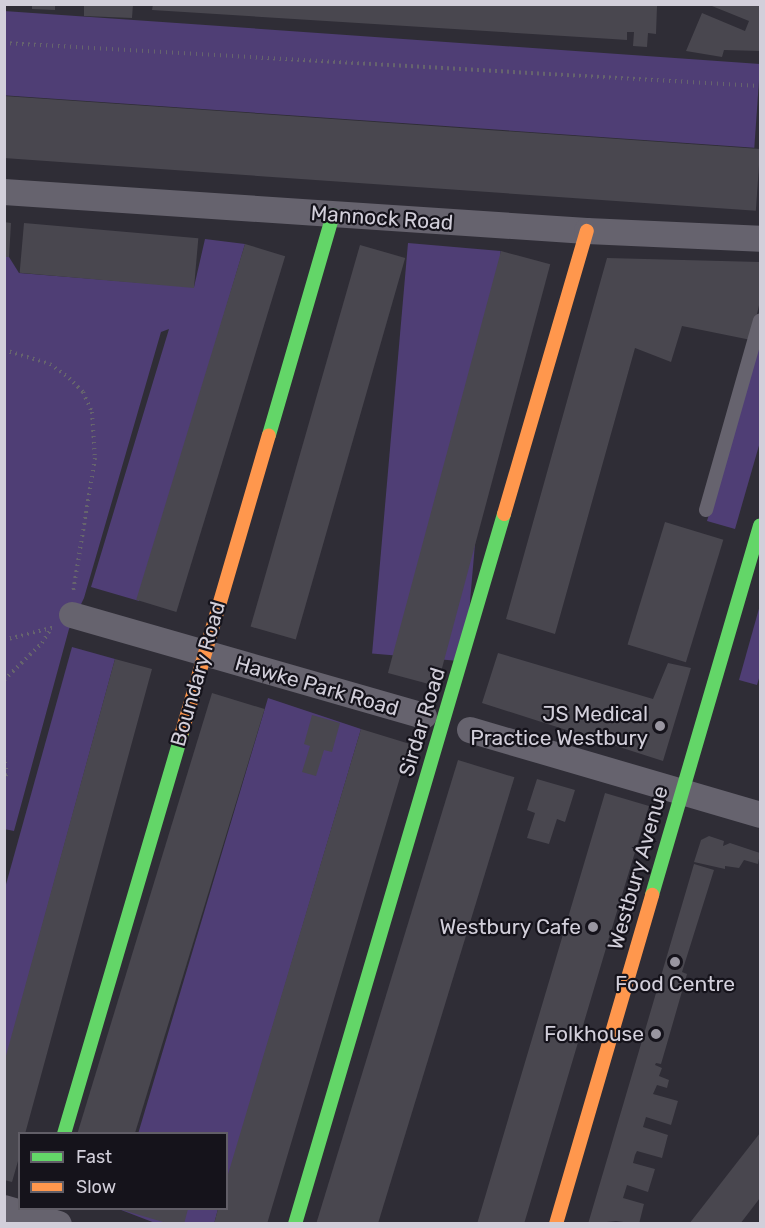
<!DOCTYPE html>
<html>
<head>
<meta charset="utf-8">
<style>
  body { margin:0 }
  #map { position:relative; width:765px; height:1228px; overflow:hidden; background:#2f2d36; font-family:Rubik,sans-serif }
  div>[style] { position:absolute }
  .green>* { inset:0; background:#4f3e75; transform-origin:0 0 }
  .building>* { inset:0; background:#49474f; transform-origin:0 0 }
  .path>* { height:4px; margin-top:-2px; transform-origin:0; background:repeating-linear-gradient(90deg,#66646d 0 1.5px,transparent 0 6px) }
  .lane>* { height:14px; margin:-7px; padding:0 7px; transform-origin:7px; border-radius:7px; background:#66636e }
  .street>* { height:26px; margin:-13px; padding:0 13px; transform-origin:13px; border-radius:13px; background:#66636e }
  .fast>* { height:14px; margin:-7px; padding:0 7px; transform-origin:7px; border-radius:7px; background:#63d668 }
  .slow>* { height:14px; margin:-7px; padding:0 7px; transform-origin:7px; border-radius:7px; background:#ff974d }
  .dots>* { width:16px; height:16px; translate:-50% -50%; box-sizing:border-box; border:3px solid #15131b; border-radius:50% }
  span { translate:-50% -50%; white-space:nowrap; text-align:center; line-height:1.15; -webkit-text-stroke:4.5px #15131b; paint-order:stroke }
  .street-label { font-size:21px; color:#d2cfda }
  .poi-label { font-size:21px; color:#d2cfda }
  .right { translate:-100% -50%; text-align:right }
  .frame { position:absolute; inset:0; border:6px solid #d2cfda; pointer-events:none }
  .legend { position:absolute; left:18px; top:1132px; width:210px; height:78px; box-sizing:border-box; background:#15131b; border:2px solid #615e67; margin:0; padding:8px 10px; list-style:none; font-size:18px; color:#d2cfda }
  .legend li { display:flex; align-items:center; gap:12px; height:30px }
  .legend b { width:30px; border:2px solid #615e67 }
</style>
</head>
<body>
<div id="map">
  <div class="green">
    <i style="left:4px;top:11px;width:758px;height:84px;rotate:4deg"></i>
    <i style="clip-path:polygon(205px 239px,245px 244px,139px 601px,91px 587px,169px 329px,161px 332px,84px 598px,69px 629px,14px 831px,4px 829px,4px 257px,9px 257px,19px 273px,194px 287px)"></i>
    <i style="left:408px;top:243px;width:93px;height:412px;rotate:5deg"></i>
    <i style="clip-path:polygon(760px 339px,760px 442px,735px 529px,707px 521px)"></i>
    <i style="clip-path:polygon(760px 605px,760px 675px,757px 685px,739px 680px)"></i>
    <i style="clip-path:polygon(72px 647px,115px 659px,5px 1063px,5px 888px)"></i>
    <i style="clip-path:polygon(268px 698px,361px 729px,227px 1181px,226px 1134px,138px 1134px)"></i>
    <i style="clip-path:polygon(116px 1208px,218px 1209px,214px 1224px,155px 1223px)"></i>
  </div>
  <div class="building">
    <i style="clip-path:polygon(32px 4px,55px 4px,55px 10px,32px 9px)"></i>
    <i style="clip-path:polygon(84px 4px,133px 4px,132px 18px,84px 16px)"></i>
    <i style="clip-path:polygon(153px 4px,628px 4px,657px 6px,656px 34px,648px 33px,647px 47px,633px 46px,634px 32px,627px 32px,627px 40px,612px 39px,152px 10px)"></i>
    <i style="clip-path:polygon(707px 4px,760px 4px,760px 51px,724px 50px,722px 57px,686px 51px,702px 13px,745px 31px,749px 21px)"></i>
    <i style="left:4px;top:96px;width:758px;height:62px;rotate:4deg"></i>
    <i style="clip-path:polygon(4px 222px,11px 223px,9px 257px,4px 257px)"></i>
    <i style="left:24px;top:223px;width:175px;height:50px;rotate:5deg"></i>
    <i style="left:245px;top:244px;width:42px;height:372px;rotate:17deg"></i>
    <i style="left:360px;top:245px;width:47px;height:397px;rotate:16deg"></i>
    <i style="left:501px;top:251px;width:51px;height:437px;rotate:15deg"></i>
    <i style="clip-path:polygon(607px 258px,760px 262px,760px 301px,751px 340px,682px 326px,671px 362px,635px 348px,555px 634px,506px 619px)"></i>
    <i style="left:665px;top:522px;width:61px;height:128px;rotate:17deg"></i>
    <i style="clip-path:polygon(498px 653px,653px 699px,668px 663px,691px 668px,663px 761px,482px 703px)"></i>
    <i style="clip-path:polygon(115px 659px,152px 669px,25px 1134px,20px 1134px,20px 1154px,12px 1182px,4px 1180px,4px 1063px)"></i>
    <i style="left:212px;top:693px;width:55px;height:460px;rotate:17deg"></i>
    <i style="clip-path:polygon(312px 715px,340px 723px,332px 752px,324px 750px,316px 776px,302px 772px,310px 746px,304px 744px)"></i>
    <i style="clip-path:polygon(361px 729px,410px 744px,267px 1224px,214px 1224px,218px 1209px,226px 1209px,226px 1181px)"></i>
    <i style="left:458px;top:760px;width:59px;height:484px;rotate:17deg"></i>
    <i style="clip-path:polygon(537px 779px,575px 790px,565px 822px,557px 819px,549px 844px,527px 838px,535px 813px,527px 810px)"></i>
    <i style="clip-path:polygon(605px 793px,649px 806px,615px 918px,524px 1224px,477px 1224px)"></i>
    <i style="clip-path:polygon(709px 836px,724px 841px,723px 846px,730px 843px,760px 853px,758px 864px,744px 860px,739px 868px,725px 866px,725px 869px,694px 862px,701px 840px)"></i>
    <i style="clip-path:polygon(694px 864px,714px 870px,682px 972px,687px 974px,666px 1047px,661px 1064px,656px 1063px,655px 1065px,662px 1068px,659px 1076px,669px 1080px,667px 1088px,657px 1085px,653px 1094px,678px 1101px,671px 1125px,646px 1117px,643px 1127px,668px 1135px,662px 1158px,637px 1151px,635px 1155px,633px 1163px,655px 1169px,648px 1192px,627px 1185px,623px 1198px,644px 1204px,639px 1224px,616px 1221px,588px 1224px)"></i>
    <i style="clip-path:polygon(760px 1133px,760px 1198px,740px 1224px,689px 1224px)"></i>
    <i style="clip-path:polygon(119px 1209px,188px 1209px,184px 1224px,170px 1224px)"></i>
  </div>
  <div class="path">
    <i style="left:4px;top:43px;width:757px;rotate:3.26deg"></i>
    <i style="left:4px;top:350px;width:48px;rotate:16.9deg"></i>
    <i style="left:50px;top:364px;width:24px;rotate:36deg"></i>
    <i style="left:69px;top:378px;width:20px;rotate:45deg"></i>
    <i style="left:83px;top:392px;width:22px;rotate:66deg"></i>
    <i style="left:92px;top:412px;width:46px;rotate:86.3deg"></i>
    <i style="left:95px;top:458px;width:137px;rotate:99.3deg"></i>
    <i style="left:4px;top:640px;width:53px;rotate:-14.3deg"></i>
    <i style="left:4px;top:680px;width:53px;rotate:-44.2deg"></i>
    <i style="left:42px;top:643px;width:15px;rotate:-58deg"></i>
    <i style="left:4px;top:756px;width:18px;rotate:81deg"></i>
    <i style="left:7px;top:774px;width:4px;rotate:146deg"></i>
  </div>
  <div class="lane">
    <i style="left:706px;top:510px;width:197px;rotate:-74.1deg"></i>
  </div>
  <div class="street">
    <i style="left:4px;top:192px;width:584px;rotate:3.83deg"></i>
    <i style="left:587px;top:231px;width:173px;rotate:2.6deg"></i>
    <i style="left:72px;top:615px;width:366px;rotate:16deg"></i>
    <i style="left:470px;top:730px;width:302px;rotate:16.3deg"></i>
    <i style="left:4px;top:1208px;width:57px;rotate:16.2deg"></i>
  </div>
  <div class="fast">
    <i style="left:269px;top:435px;width:229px;rotate:-73.8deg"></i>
    <i style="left:652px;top:895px;width:385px;rotate:-73.7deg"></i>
    <i style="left:64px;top:1134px;width:419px;rotate:-73.6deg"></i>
    <i style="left:295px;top:1224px;width:740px;rotate:-73.6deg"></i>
  </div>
  <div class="slow">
    <i style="left:504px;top:514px;width:295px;rotate:-73.7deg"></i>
    <i style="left:182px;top:732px;width:309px;rotate:-73.7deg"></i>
    <i style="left:556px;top:1224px;width:343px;rotate:-73.7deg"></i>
  </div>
  <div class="dots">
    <i style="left:660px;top:726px;background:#9996a1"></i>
    <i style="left:593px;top:927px;background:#9996a1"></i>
    <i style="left:675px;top:962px;background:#9996a1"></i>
    <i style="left:656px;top:1034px;background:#9996a1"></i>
  </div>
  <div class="street-label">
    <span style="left:382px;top:218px;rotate:4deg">Mannock Road</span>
    <span style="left:198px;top:674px;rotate:-74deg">Boundary Road</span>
    <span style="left:317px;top:686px;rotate:16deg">Hawke Park Road</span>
    <span style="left:422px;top:722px;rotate:-73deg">Sirdar Road</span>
    <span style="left:638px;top:868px;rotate:-74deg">Westbury Avenue</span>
  </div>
  <div class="poi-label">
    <span class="right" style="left:648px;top:726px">JS Medical<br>Practice Westbury</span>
    <span class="right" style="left:581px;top:927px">Westbury Cafe</span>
    <span style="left:675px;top:984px">Food Centre</span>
    <span class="right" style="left:644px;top:1034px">Folkhouse</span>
  </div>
  <div class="frame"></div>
  <ul class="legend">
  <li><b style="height:8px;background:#63d668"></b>Fast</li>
  <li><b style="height:8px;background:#ff974d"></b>Slow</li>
  </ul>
</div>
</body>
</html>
